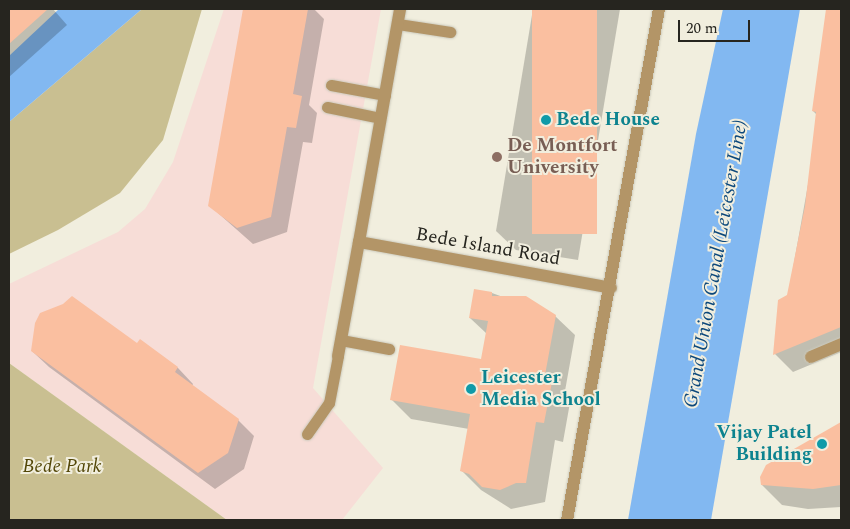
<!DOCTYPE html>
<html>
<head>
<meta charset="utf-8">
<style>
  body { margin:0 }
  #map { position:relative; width:850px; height:529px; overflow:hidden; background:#f1eede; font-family:Spectral,serif }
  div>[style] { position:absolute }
  .commercial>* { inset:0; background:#f7ddd7 }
  .green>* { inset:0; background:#c9bf91 }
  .water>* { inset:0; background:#82b8f1 }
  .shadow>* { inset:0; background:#0003 }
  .building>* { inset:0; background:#fabfa0; transform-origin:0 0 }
  .roads { filter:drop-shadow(0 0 1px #cccabc) drop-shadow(0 0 1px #cccabc) }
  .service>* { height:11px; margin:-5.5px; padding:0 5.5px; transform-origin:5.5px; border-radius:5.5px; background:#b39567 }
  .minor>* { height:12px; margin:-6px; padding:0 6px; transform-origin:6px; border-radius:6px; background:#b39567 }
  .tertiary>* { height:12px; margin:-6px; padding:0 6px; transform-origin:6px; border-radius:6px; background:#b39567 }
  .dots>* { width:14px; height:14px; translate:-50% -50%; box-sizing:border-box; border:2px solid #f1eede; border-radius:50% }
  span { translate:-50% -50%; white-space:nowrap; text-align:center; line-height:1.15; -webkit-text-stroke:4px #f1eede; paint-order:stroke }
  .culture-label { font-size:19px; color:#0d838f; font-weight:700 }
  .left { translate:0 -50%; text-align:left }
  .right { translate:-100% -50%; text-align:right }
  .education-label { font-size:19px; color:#785e54; font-weight:700 }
  .street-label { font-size:19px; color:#26251f }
  .park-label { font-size:19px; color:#524607; font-style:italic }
  .water-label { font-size:20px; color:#0c487b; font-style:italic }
  .frame { position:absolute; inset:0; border:10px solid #26251f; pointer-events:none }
  .scale { position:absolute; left:678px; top:20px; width:72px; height:22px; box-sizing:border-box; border:2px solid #26251f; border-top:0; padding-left:6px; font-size:15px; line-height:18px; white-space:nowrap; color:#26251f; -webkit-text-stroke:4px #f1eede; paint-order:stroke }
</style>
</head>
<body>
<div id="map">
  <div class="commercial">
    <i style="clip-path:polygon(224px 9px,381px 9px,313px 388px,383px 468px,342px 520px,227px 520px,9px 363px,9px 284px,118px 232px,145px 209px,173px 162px)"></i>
  </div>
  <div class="green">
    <i style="clip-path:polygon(142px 9px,202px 9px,163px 140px,120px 193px,58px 230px,9px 254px,9px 122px)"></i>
    <i style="clip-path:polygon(9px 363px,227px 520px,9px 520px)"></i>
  </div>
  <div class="water">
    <i style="clip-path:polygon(59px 9px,142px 9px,9px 122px,9px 56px)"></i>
    <i style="clip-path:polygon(723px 9px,800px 9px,711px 520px,628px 520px,696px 134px)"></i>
  </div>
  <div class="shadow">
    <i style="clip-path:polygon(9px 9px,53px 9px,67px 25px,9px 77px)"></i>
    <i style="clip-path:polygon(244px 9px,314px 9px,324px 19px,309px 105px,317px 113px,312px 143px,303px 142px,287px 232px,253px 244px,210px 206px)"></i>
    <i style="clip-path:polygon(533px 9px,620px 9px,578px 260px,516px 250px,496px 231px)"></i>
    <i style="clip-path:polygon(828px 9px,841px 9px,841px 352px,793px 372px,775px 354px,779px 301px,788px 296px,814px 151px,817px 115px,813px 111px)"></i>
    <i style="clip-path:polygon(492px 293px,555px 316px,575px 335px,565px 391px,571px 397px,563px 442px,555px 440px,545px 502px,511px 509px,481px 490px,462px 471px,469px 429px,411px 419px,392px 400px,482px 360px,487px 334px,470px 318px)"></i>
    <i style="clip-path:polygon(140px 341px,178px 368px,193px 384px,192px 386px,238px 420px,254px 436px,244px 469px,215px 489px,49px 367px,32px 351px,137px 345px)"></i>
    <i style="clip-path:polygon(841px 424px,841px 507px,808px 509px,782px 505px,762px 485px,767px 466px)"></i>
  </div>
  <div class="building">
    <i style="clip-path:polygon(9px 9px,48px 9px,9px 44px)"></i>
    <i style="clip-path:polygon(243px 9px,308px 9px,293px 94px,302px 96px,296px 128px,287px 127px,271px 217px,237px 228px,208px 206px)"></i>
    <i style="left:532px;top:9px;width:65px;height:225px"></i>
    <i style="clip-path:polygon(826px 9px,841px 9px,841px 327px,773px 355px,778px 300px,787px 295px,805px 206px,816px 112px,812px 111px)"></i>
    <i style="clip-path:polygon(474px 289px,492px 292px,492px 296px,526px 296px,556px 315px,545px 375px,553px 377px,544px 423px,536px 422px,526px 483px,516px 483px,500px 490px,482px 487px,469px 474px,460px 471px,470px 414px,390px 400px,400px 345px,481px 359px,488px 321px,469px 318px)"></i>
    <i style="clip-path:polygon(72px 296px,137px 343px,140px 339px,178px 367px,175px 372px,239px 419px,228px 453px,198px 473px,31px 351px,35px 323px,40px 313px,63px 304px)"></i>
    <i style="clip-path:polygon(841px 422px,841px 485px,813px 489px,761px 485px,760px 477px,766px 465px)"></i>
  </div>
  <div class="roads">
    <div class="service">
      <i style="left:398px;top:24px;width:53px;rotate:8.7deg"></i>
      <i style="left:331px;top:85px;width:55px;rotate:10.5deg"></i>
      <i style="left:327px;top:107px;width:54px;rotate:11.7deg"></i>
      <i style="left:341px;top:340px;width:49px;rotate:10.6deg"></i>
      <i style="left:307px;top:434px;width:38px;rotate:-55deg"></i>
      <i style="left:329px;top:403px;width:48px;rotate:-79.2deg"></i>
    </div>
    <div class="minor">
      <i style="left:359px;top:242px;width:237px;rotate:-80deg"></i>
      <i style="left:338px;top:356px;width:116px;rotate:-79.6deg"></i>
      <i style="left:359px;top:242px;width:256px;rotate:10.3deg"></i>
      <i style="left:811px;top:357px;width:33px;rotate:-23deg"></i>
    </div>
    <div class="tertiary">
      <i style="left:567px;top:520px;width:519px;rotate:-79.79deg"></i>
    </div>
  </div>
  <div class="dots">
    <i style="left:546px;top:120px;background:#0f9aa8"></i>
    <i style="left:497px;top:157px;background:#8d6e63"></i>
    <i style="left:471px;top:389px;background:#0f9aa8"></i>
    <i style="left:822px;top:444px;background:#0f9aa8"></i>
  </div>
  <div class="culture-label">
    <span class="left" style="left:556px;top:120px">Bede House</span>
    <span class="left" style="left:481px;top:389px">Leicester<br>Media School</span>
    <span class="right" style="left:812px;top:444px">Vijay Patel<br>Building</span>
  </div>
  <div class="education-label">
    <span class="left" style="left:507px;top:157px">De Montfort<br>University</span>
  </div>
  <div class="street-label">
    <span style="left:488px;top:247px;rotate:10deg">Bede Island Road</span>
  </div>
  <div class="park-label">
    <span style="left:62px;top:467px">Bede Park</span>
  </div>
  <div class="water-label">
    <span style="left:716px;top:264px;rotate:-80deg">Grand Union Canal (Leicester Line)</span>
  </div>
  <div class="frame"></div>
  <div class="scale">20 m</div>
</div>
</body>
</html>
